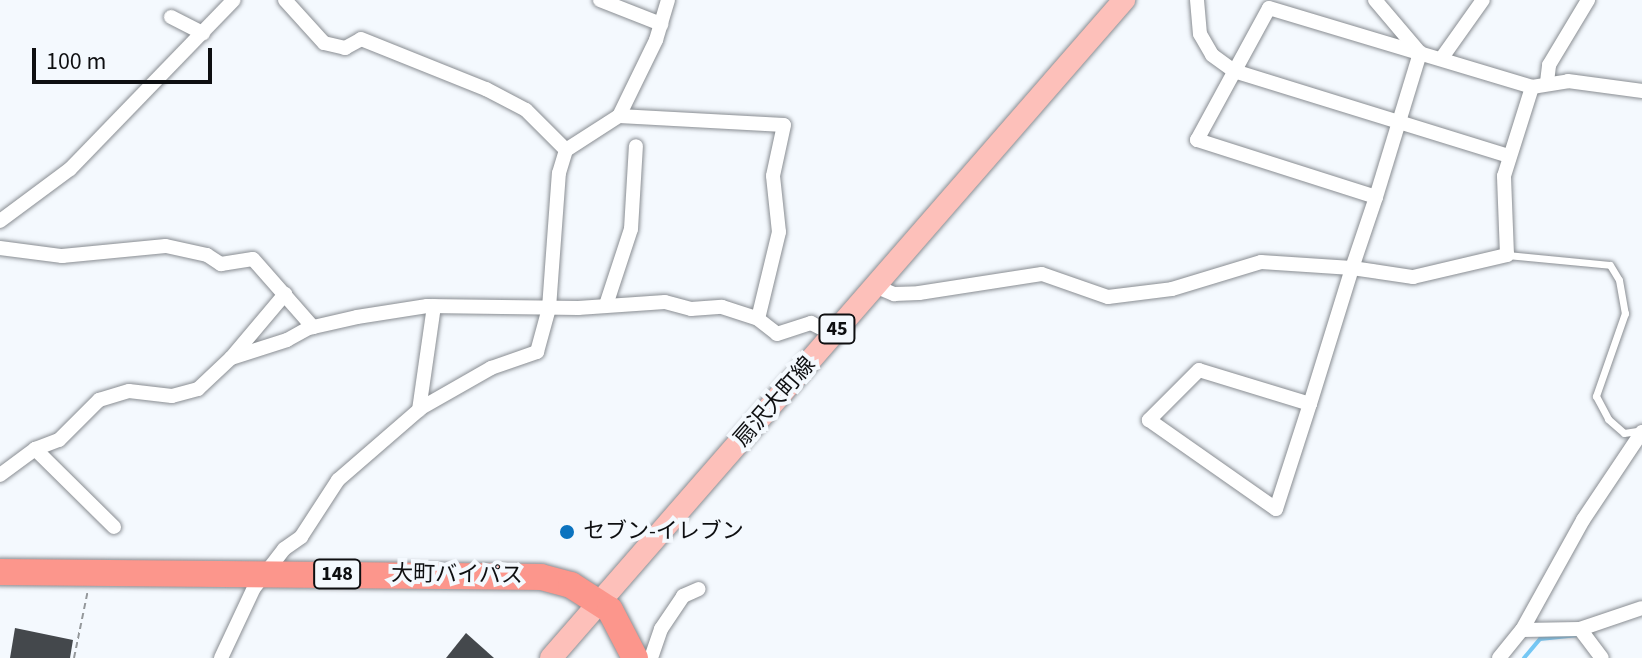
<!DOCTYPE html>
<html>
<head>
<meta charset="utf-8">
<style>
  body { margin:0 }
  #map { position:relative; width:1642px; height:658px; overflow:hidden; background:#f4f9fe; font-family:"Source Sans 3","Noto Sans JP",sans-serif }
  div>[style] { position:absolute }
  .stream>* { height:4px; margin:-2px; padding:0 2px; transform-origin:2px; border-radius:2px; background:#75c7f4 }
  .building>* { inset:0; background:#44484c }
  .path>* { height:2px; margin-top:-1px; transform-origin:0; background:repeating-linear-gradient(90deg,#94989b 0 6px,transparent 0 10px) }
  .roads { filter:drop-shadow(0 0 2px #898d92) drop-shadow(0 0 2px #898d92) }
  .lane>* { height:7px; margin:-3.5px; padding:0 3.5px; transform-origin:3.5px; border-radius:3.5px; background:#fff }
  .street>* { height:14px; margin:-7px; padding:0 7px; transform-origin:7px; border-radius:7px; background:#fff }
  .primary>* { height:22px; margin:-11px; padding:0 11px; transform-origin:11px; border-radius:11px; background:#fdc0ba }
  .highway>* { height:26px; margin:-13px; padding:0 13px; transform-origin:13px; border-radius:13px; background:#fc968c }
  .dots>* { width:22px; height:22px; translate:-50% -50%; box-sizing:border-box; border:4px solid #f4f9fe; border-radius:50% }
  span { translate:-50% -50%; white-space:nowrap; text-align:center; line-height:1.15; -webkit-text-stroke:8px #f4f9fe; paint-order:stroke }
  .shield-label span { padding:2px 6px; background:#f4f9fe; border:2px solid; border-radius:6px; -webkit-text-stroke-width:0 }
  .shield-label { font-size:20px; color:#0e0f11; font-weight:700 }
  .street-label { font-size:22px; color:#0e0f11 }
  .poi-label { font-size:22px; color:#0e0f11 }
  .left { translate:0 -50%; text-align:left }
  .scale { position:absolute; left:32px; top:48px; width:180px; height:36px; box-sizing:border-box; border:4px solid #0e0f11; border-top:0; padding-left:10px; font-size:24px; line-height:28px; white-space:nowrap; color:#0e0f11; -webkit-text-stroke:6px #f4f9fe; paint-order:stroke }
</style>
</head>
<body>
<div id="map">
  <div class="stream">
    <i style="left:1524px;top:658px;width:25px;rotate:-50deg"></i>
    <i style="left:1540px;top:639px;width:38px;rotate:-6deg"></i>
  </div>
  <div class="building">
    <i style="clip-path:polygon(15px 628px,73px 640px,70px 658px,10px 658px)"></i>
    <i style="clip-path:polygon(466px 633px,494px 658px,446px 658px)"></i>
  </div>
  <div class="path">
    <i style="left:74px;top:658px;width:69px;rotate:-78.4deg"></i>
  </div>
  <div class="roads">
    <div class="lane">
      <i style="left:1507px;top:255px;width:103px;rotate:5.5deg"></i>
      <i style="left:1610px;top:265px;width:17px;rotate:59deg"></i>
      <i style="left:1619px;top:280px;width:34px;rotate:80deg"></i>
      <i style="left:1625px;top:313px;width:88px;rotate:109.3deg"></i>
      <i style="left:1596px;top:396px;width:26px;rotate:62deg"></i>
      <i style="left:1608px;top:419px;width:21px;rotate:41deg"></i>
      <i style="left:1624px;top:433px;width:18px;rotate:-9deg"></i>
    </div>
    <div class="street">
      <i style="left:285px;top:0;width:58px;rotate:47.8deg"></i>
      <i style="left:324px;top:43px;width:22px;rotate:13deg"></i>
      <i style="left:345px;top:48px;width:18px;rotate:-29deg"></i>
      <i style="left:361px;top:39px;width:135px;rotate:21.8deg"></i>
      <i style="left:486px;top:89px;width:45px;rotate:27.7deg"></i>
      <i style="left:526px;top:110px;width:57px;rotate:45deg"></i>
      <i style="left:600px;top:0;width:66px;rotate:21.5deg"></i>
      <i style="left:1197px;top:0;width:34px;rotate:85deg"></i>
      <i style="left:1200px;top:34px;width:24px;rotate:60deg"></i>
      <i style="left:1212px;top:55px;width:27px;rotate:36deg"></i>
      <i style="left:1234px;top:71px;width:288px;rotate:17.2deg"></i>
      <i style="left:1375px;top:0;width:70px;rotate:49.7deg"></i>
      <i style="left:171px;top:17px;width:36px;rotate:27deg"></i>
      <i style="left:1441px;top:59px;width:72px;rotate:-54.6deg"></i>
      <i style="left:1547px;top:82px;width:17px;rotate:-83deg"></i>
      <i style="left:1549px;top:65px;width:76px;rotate:-59deg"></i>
      <i style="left:619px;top:116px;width:165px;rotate:3.1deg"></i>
      <i style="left:784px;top:125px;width:52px;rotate:102.2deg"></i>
      <i style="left:773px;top:176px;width:56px;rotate:83.9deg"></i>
      <i style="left:779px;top:232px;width:89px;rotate:103.6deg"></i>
      <i style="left:1376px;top:197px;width:188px;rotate:-162.3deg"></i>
      <i style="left:1197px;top:140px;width:150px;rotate:-61.4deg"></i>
      <i style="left:1269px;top:8px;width:275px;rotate:16.7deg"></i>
      <i style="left:1532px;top:87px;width:36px;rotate:-9deg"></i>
      <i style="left:1568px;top:81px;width:75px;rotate:7.7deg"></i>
      <i style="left:0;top:221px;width:87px;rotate:-36.6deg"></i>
      <i style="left:70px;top:169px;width:235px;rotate:-45.9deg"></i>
      <i style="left:0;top:248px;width:63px;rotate:7.4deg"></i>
      <i style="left:62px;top:256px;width:104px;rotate:-5.5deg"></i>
      <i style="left:166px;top:246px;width:42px;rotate:12.4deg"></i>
      <i style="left:207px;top:255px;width:17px;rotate:33deg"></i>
      <i style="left:221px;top:264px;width:32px;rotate:-9deg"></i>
      <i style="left:253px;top:259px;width:91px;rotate:48.6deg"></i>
      <i style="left:875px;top:286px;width:21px;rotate:23deg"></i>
      <i style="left:894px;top:294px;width:25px;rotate:-2deg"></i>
      <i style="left:919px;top:293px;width:124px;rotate:-8.8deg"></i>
      <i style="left:1042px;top:274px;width:70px;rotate:19.2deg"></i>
      <i style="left:1108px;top:297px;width:64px;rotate:-7.1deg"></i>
      <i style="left:1172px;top:289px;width:93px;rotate:-16.9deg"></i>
      <i style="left:1261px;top:262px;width:91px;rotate:3.8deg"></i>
      <i style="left:1352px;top:268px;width:62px;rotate:8.4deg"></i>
      <i style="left:1413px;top:277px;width:97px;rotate:-13.2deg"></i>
      <i style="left:1507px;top:255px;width:79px;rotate:-92.2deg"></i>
      <i style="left:1504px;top:176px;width:93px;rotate:-72.5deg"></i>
      <i style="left:606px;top:305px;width:80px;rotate:-71.8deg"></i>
      <i style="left:631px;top:229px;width:83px;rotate:-86.6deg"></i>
      <i style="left:231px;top:358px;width:84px;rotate:-49.8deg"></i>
      <i style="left:1310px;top:404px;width:116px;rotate:-163deg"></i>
      <i style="left:1199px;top:370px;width:71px;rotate:135deg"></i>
      <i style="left:1149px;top:420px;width:155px;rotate:35deg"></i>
      <i style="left:1276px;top:509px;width:110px;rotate:-72.1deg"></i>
      <i style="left:1310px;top:404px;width:142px;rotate:-72.8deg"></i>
      <i style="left:1352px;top:268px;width:75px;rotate:-71.3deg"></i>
      <i style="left:1376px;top:197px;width:151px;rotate:-73deg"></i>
      <i style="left:419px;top:410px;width:105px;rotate:-81.8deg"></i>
      <i style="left:35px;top:449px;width:111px;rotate:44.6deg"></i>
      <i style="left:0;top:475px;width:44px;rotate:-36.6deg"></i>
      <i style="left:35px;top:449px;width:26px;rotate:-21deg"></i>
      <i style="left:59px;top:440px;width:57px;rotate:-45deg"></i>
      <i style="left:99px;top:400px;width:31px;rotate:-17deg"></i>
      <i style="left:129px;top:391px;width:43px;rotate:6.6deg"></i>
      <i style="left:172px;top:396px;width:27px;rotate:-15deg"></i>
      <i style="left:198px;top:389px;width:45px;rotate:-43.2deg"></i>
      <i style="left:231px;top:358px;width:59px;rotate:-17.8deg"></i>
      <i style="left:287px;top:340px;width:25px;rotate:-29deg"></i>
      <i style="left:309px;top:328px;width:49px;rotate:-12.9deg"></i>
      <i style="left:357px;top:317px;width:71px;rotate:-8.9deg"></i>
      <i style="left:427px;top:306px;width:151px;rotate:0.8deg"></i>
      <i style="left:578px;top:308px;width:87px;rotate:-3.9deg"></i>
      <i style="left:665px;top:302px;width:27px;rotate:15deg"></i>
      <i style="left:691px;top:309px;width:31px;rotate:-4deg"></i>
      <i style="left:722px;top:307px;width:38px;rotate:18deg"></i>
      <i style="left:758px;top:319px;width:24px;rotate:38deg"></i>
      <i style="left:777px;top:334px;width:36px;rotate:-18deg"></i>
      <i style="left:811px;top:323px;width:25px;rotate:27deg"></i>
      <i style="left:1580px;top:629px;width:36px;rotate:53deg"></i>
      <i style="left:1522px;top:630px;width:58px;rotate:-1deg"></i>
      <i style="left:1580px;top:629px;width:65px;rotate:-18.7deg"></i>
      <i style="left:221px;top:658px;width:77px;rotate:-64.8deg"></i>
      <i style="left:254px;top:588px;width:49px;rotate:-52.4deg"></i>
      <i style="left:284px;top:549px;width:21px;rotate:-35deg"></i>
      <i style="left:301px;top:537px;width:68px;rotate:-57deg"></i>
      <i style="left:338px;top:480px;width:110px;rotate:-40.9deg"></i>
      <i style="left:421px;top:408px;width:81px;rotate:-29.7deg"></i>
      <i style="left:491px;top:368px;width:49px;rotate:-19.2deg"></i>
      <i style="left:537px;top:352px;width:46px;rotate:-74.7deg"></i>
      <i style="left:549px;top:308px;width:135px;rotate:-85.8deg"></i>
      <i style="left:559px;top:173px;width:24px;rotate:-73deg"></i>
      <i style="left:566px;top:150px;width:63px;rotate:-32.7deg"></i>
      <i style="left:619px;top:116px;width:85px;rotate:-64deg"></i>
      <i style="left:656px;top:40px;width:42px;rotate:-73.3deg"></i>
      <i style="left:651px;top:658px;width:31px;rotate:-71deg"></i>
      <i style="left:661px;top:629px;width:40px;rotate:-56deg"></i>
      <i style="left:683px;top:596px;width:17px;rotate:-24deg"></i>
      <i style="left:1499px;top:658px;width:36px;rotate:-51deg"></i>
      <i style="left:1522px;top:630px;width:126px;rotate:-61deg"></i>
      <i style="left:1583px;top:520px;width:106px;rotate:-56.2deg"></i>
    </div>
    <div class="primary">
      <i style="left:551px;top:658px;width:873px;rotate:-48.95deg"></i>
    </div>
    <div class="highway">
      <i style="left:0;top:572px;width:541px;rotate:0.53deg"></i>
      <i style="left:541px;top:577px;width:31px;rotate:15deg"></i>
      <i style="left:571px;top:585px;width:46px;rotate:32.7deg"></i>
      <i style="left:610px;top:610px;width:54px;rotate:62.5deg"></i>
    </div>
  </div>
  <div class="dots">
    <i style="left:567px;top:532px;background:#0b73bf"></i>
  </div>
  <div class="shield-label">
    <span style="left:837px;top:329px">45</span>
    <span style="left:337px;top:574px">148</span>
  </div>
  <div class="street-label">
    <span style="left:775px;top:402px;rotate:-49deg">扇沢大町線</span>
    <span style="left:457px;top:575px;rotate:1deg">大町バイパス</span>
  </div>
  <div class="poi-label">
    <span class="left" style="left:583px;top:532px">セブン-イレブン</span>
  </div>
  <div class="scale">100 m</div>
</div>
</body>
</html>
